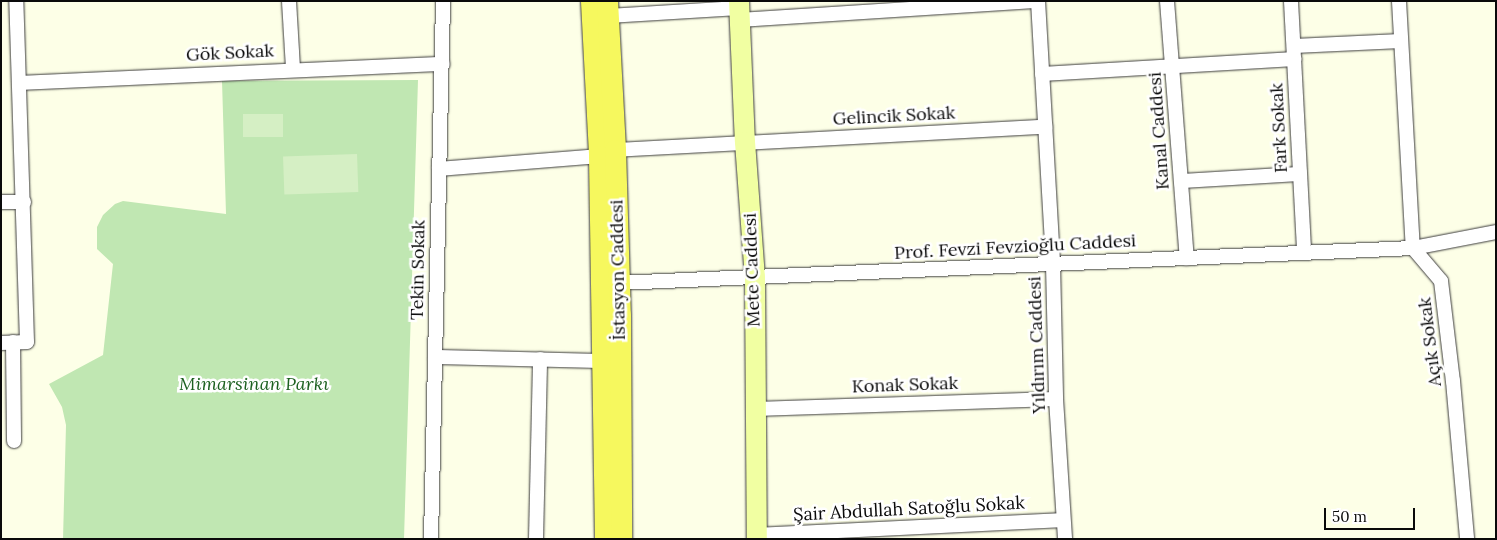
<!DOCTYPE html>
<html>
<head>
<meta charset="utf-8">
<style>
  body { margin:0 }
  #map { position:relative; width:1497px; height:540px; overflow:hidden; background:#fdffe7; font-family:Lora,serif }
  div>[style] { position:absolute }
  .green>* { inset:0; background:#c0e7b2 }
  .pitch>* { inset:0; background:#d5efc4; transform-origin:0 0 }
  .roads { filter:drop-shadow(0 0 1px #3d3d3d) drop-shadow(0 0 1px #3d3d3d) }
  .street>* { height:14px; margin:-7px; padding:0 7px; transform-origin:7px; border-radius:7px; background:#fff }
  .secondary>* { height:20px; margin:-10px; padding:0 10px; transform-origin:10px; border-radius:10px; background:#f1ffa2 }
  .primary>* { height:21px; margin:-10.5px; padding:0 10.5px; transform-origin:10.5px; border-radius:10.5px; background:#f6f85e }
  span { translate:-50% -50%; white-space:nowrap; text-align:center; line-height:1.15; -webkit-text-stroke:5px #fff; paint-order:stroke }
  .street-label { font-size:18px; color:#0a0a0a }
  .park-label { font-size:18px; color:#1c601f; font-style:italic }
  .frame { position:absolute; inset:0; border:2px solid #0a0a0a; pointer-events:none }
  .scale { position:absolute; left:1324px; top:508px; width:91px; height:22px; box-sizing:border-box; border:2px solid #0a0a0a; border-top:0; padding-left:6px; font-size:15px; line-height:18px; white-space:nowrap; color:#0a0a0a; -webkit-text-stroke:4px #fff; paint-order:stroke }
</style>
</head>
<body>
<div id="map">
  <div class="green">
    <i style="clip-path:polygon(418px 80px,404px 539px,63px 539px,66px 425px,62px 407px,49px 384px,103px 355px,113px 264px,97px 249px,97px 227px,103px 215px,115px 204px,123px 201px,226px 214px,222px 81px)"></i>
  </div>
  <div class="pitch">
    <i style="left:283px;top:114px;width:23px;height:40px;rotate:90deg"></i>
    <i style="left:357px;top:154px;width:38px;height:74px;rotate:88deg"></i>
  </div>
  <div class="roads">
    <div class="street">
      <i style="left:289px;top:1px;width:68px;rotate:86.6deg"></i>
      <i style="left:1038px;top:1px;width:263px;rotate:86.7deg"></i>
      <i style="left:1053px;top:264px;width:135px;rotate:88.7deg"></i>
      <i style="left:1056px;top:399px;width:140px;rotate:86.3deg"></i>
      <i style="left:1167px;top:1px;width:258px;rotate:85.6deg"></i>
      <i style="left:1291px;top:1px;width:252px;rotate:87deg"></i>
      <i style="left:1399px;top:1px;width:247px;rotate:86.8deg"></i>
      <i style="left:1413px;top:248px;width:43px;rotate:49.7deg"></i>
      <i style="left:1441px;top:281px;width:101px;rotate:83.2deg"></i>
      <i style="left:1453px;top:381px;width:159px;rotate:84.9deg"></i>
      <i style="left:608px;top:16px;width:131px;rotate:-3.5deg"></i>
      <i style="left:739px;top:20px;width:296px;rotate:-3.7deg"></i>
      <i style="left:1294px;top:46px;width:107px;rotate:-2.7deg"></i>
      <i style="left:1042px;top:74px;width:253px;rotate:-3.4deg"></i>
      <i style="left:20px;top:83px;width:423px;rotate:-2.6deg"></i>
      <i style="left:615px;top:150px;width:431px;rotate:-3.1deg"></i>
      <i style="left:439px;top:169px;width:161px;rotate:-4.6deg"></i>
      <i style="left:1181px;top:181px;width:119px;rotate:-3.4deg"></i>
      <i style="left:1px;top:202px;width:23px"></i>
      <i style="left:618px;top:283px;width:796px;rotate:-2.52deg"></i>
      <i style="left:1413px;top:248px;width:85px;rotate:-10.9deg"></i>
      <i style="left:13px;top:342px;width:99px;rotate:89.4deg"></i>
      <i style="left:1px;top:343px;width:26px;rotate:-2deg"></i>
      <i style="left:27px;top:342px;width:341px;rotate:-91.8deg"></i>
      <i style="left:435px;top:357px;width:168px;rotate:1.4deg"></i>
      <i style="left:755px;top:409px;width:301px;rotate:-1.9deg"></i>
      <i style="left:757px;top:535px;width:306px;rotate:-2.8deg"></i>
      <i style="left:431px;top:539px;width:538px;rotate:-88.72deg"></i>
      <i style="left:536px;top:539px;width:180px;rotate:-88.7deg"></i>
    </div>
    <div class="secondary">
      <i style="left:739px;top:1px;width:141px;rotate:87.6deg"></i>
      <i style="left:745px;top:142px;width:135px;rotate:85.8deg"></i>
      <i style="left:755px;top:277px;width:262px;rotate:89.6deg"></i>
    </div>
    <div class="primary">
      <i style="left:591px;top:1px;width:155px;rotate:87deg"></i>
      <i style="left:599px;top:156px;width:383px;rotate:89.1deg"></i>
      <i style="left:607px;top:1px;width:149px;rotate:86.9deg"></i>
      <i style="left:615px;top:150px;width:164px;rotate:88.3deg"></i>
      <i style="left:620px;top:314px;width:225px;rotate:89.7deg"></i>
    </div>
  </div>
  <div class="street-label">
    <span style="left:230px;top:53px;rotate:-3deg">Gök Sokak</span>
    <span style="left:894px;top:116px;rotate:-3deg">Gelincik Sokak</span>
    <span style="left:1279px;top:128px;rotate:-93deg">Fark Sokak</span>
    <span style="left:1159px;top:131px;rotate:-94deg">Kanal Caddesi</span>
    <span style="left:1015px;top:247px;rotate:-3deg">Prof. Fevzi Fevzioğlu Caddesi</span>
    <span style="left:418px;top:270px;rotate:-89deg">Tekin Sokak</span>
    <span style="left:618px;top:270px;rotate:-91deg">İstasyon Caddesi</span>
    <span style="left:752px;top:270px;rotate:-92deg">Mete Caddesi</span>
    <span style="left:1430px;top:342px;rotate:-97deg">Açık Sokak</span>
    <span style="left:1037px;top:345px;rotate:-92deg">Yıldırım Caddesi</span>
    <span style="left:905px;top:385px;rotate:-2deg">Konak Sokak</span>
    <span style="left:909px;top:509px;rotate:-3deg">Şair Abdullah Satoğlu Sokak</span>
  </div>
  <div class="park-label">
    <span style="left:254px;top:384px">Mimarsinan Parkı</span>
  </div>
  <div class="frame"></div>
  <div class="scale">50 m</div>
</div>
</body>
</html>
